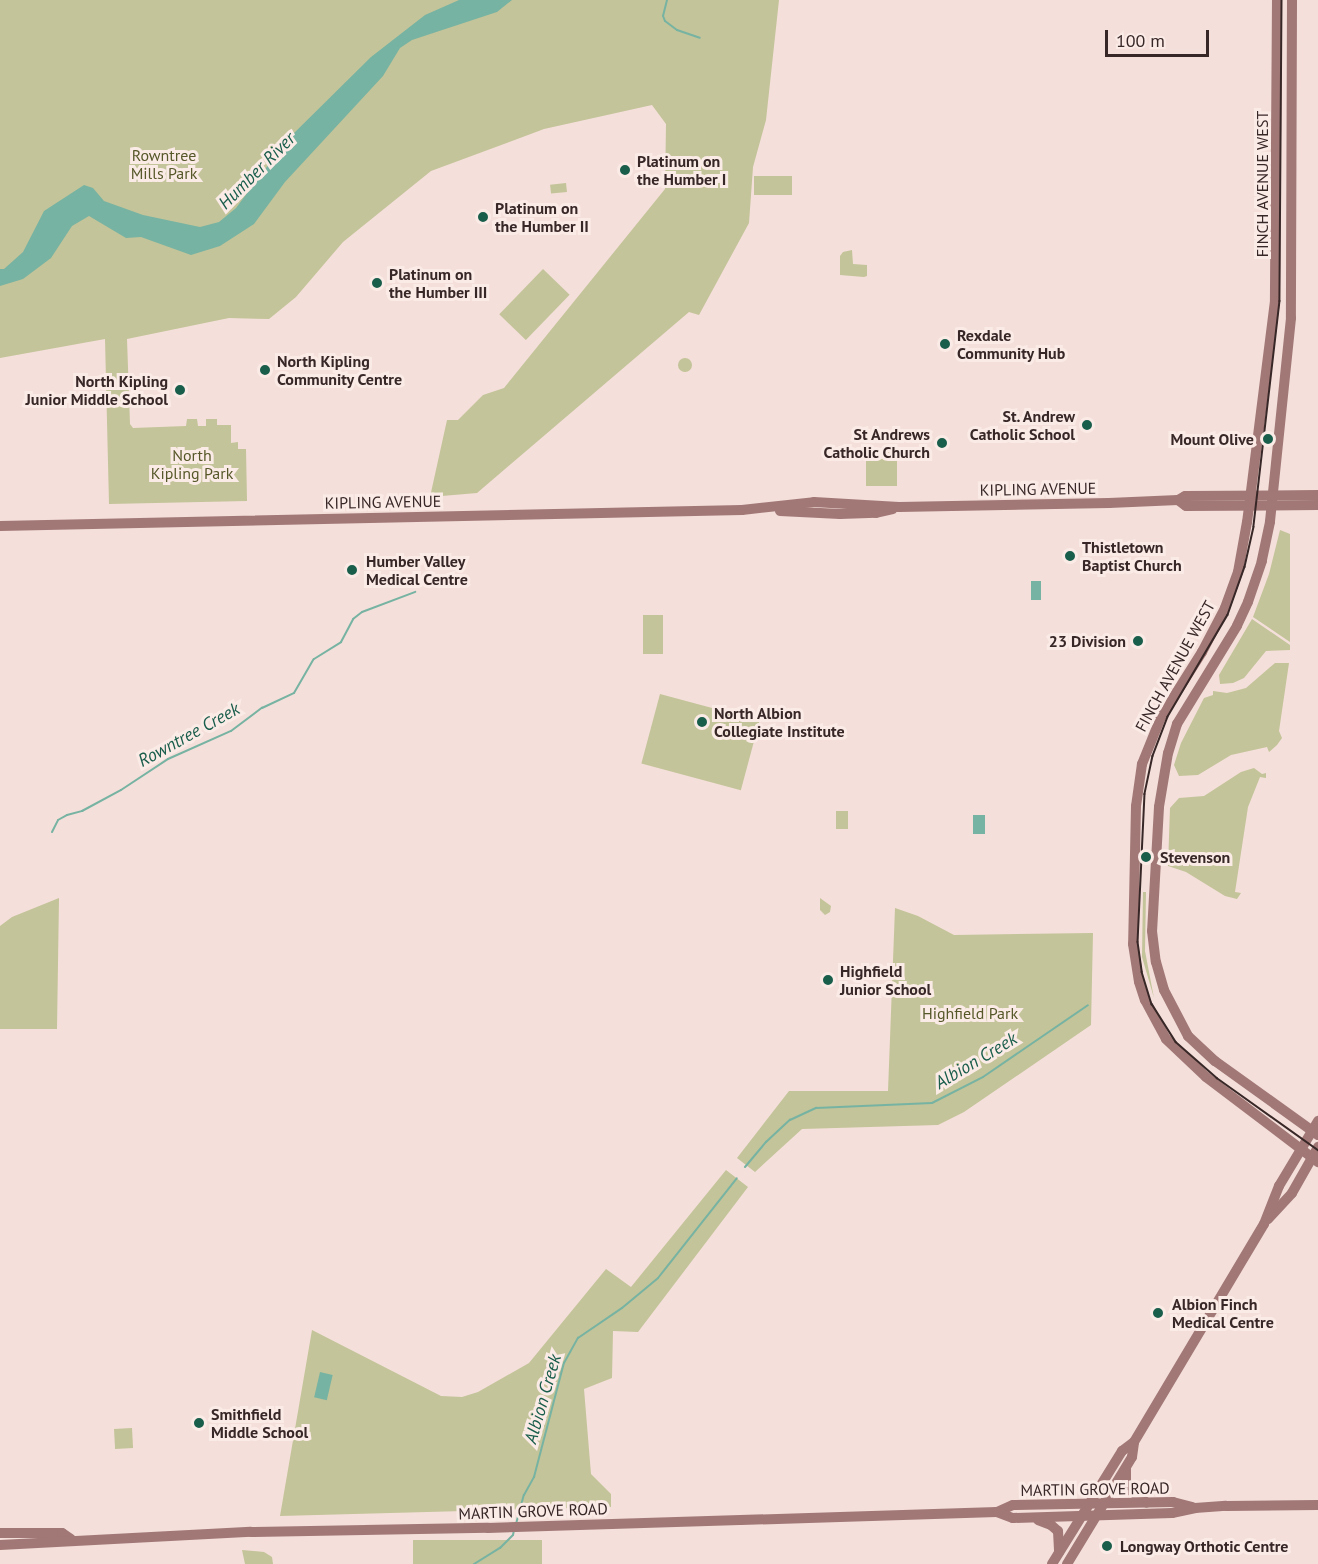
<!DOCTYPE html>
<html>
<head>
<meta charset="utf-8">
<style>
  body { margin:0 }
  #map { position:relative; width:1318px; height:1564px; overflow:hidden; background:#f4dfda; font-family:"PT Sans",sans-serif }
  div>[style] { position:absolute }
  .green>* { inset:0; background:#c3c499; transform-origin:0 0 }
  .round { border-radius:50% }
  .water>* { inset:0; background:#77b3a2; transform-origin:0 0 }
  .stream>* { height:2px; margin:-1px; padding:0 1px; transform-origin:1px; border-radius:1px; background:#77b3a2 }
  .secondary>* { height:10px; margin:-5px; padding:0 5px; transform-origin:5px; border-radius:5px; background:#a17876 }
  .tram>* { height:1.5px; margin:-0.75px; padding:0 0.75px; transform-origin:0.75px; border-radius:0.75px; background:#382727 }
  .dots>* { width:16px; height:16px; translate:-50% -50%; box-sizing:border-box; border:3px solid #fbebe7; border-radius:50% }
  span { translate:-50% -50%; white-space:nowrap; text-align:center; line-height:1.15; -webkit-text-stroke:6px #fbebe7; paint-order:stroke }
  .park-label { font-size:16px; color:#565829 }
  .poi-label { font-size:16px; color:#382727; font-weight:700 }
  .left { translate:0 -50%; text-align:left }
  .right { translate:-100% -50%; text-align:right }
  .street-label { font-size:16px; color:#382727 }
  .water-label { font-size:18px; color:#195d4b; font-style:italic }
  .scale { position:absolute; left:1105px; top:30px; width:104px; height:27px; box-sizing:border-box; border:3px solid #382727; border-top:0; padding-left:8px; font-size:18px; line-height:21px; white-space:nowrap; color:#382727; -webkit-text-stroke:4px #fbebe7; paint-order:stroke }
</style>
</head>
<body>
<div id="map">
  <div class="green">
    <i style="clip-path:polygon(0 0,779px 0,766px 120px,753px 167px,749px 223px,699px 315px,689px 312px,477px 493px,430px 497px,447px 420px,458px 420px,483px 395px,504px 388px,665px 189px,666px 124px,652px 105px,544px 129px,431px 171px,343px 242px,296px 297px,269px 319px,229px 318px,127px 339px,130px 424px,133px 428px,186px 426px,187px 419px,197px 419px,198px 426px,206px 426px,206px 419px,217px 419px,217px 425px,231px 425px,231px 443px,238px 442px,238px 449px,246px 449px,247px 501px,109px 504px,105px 339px,0 358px)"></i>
    <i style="left:754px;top:176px;width:38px;height:19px"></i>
    <i style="left:566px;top:183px;width:9px;height:16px;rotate:84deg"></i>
    <i style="clip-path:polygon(852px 250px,853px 264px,867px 265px,867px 276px,864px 277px,840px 275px,840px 256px,843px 252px)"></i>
    <i style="left:543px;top:269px;width:37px;height:63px;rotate:44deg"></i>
    <i class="round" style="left:678px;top:358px;width:14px;height:14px"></i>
    <i style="left:866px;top:451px;width:31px;height:35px"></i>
    <i style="clip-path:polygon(1280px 530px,1290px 534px,1290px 642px,1253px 617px,1269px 574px)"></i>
    <i style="left:643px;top:615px;width:20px;height:39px"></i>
    <i style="clip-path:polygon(1252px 619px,1290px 645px,1290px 650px,1266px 651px,1244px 678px,1233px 683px,1220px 684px,1219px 675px)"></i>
    <i style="clip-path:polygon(1275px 663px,1289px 663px,1279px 731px,1282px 738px,1277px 745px,1269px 752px,1267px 747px,1231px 755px,1198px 775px,1179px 776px,1174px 765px,1181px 743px,1204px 698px,1213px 695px,1213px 691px,1227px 693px,1246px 688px)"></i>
    <i style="left:660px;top:694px;width:103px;height:72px;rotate:15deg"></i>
    <i style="clip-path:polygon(1254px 768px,1262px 774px,1266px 773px,1266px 778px,1260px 777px,1248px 807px,1235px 892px,1241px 893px,1237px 899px,1225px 896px,1186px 872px,1168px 866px,1170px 808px,1179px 798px,1204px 796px,1241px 772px)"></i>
    <i style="left:836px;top:811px;width:12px;height:18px"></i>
    <i style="clip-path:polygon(1143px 892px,1146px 892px,1145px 951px,1154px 998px,1142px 957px)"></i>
    <i style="clip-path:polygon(59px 898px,57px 1029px,0 1029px,0 926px,12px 917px)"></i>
    <i style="clip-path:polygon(820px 898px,831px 906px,830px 912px,825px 915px,820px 910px)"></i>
    <i style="clip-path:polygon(895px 908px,918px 916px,954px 935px,1093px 933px,1091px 1025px,964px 1112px,938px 1125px,802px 1129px,755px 1172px,737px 1158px,789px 1091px,888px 1091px)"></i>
    <i style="clip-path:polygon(726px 1170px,748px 1187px,638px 1332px,613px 1331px,612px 1378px,584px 1389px,591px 1474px,611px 1494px,611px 1507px,280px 1516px,312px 1330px,441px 1396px,462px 1397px,478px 1392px,529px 1363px,606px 1269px,631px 1287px)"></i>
    <i style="left:132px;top:1428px;width:20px;height:18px;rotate:87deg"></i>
    <i style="left:413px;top:1540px;width:129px;height:26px"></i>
    <i style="clip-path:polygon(242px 1550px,264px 1552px,272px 1557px,273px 1564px,245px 1564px)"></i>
  </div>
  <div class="water">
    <i style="clip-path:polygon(459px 0,512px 0,497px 12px,412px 40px,400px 48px,383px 76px,285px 182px,254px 224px,220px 246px,191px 255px,141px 237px,126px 238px,89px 216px,72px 226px,51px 258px,23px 279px,0 286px,0 269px,4px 269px,23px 252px,44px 211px,84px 185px,93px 188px,104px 201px,143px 215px,200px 227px,219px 222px,236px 208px,287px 140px,371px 57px,425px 15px)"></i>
    <i style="left:1031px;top:581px;width:10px;height:19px"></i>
    <i style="left:973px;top:815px;width:12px;height:19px"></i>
    <i style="left:320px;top:1372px;width:13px;height:26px;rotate:13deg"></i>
  </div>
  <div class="stream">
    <i style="left:667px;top:0;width:16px;rotate:104deg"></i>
    <i style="left:663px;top:16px;width:5px;rotate:68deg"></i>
    <i style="left:665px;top:21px;width:15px;rotate:37deg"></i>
    <i style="left:677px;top:30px;width:24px;rotate:19deg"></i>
    <i style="left:52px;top:832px;width:13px;rotate:-63deg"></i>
    <i style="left:58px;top:820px;width:10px;rotate:-29deg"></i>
    <i style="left:67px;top:815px;width:16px;rotate:-15deg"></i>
    <i style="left:82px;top:811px;width:44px;rotate:-28.3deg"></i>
    <i style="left:121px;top:790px;width:56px;rotate:-33.4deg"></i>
    <i style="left:168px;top:759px;width:69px;rotate:-24deg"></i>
    <i style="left:231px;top:731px;width:39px;rotate:-37deg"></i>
    <i style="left:262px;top:708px;width:35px;rotate:-25deg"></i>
    <i style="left:294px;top:693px;width:39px;rotate:-60deg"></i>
    <i style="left:314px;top:659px;width:32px;rotate:-32deg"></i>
    <i style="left:341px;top:642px;width:26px;rotate:-62deg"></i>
    <i style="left:353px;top:619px;width:11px;rotate:-38deg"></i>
    <i style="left:362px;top:612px;width:57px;rotate:-20.7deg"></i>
    <i style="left:745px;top:1167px;width:33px;rotate:-50deg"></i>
    <i style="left:766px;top:1142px;width:33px;rotate:-43deg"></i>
    <i style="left:790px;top:1120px;width:29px;rotate:-25deg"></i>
    <i style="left:816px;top:1108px;width:116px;rotate:-2.5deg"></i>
    <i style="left:932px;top:1103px;width:57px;rotate:-27deg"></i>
    <i style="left:983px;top:1077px;width:127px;rotate:-34.4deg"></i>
    <i style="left:516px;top:1524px;width:30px;rotate:-75deg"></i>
    <i style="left:524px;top:1495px;width:21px;rotate:-61deg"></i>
    <i style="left:534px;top:1477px;width:118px;rotate:-75.3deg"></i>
    <i style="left:564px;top:1363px;width:29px;rotate:-61deg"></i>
    <i style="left:578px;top:1338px;width:53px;rotate:-34.3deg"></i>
    <i style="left:622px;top:1308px;width:47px;rotate:-39.8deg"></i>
    <i style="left:658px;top:1278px;width:127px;rotate:-51.7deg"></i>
    <i style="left:474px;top:1564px;width:31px;rotate:-32deg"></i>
    <i style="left:500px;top:1548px;width:18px;rotate:-45deg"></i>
    <i style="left:513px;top:1535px;width:5px;rotate:-79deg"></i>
  </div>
  <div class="secondary">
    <i style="left:1277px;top:0;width:301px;rotate:90.4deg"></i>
    <i style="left:1275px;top:301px;width:223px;rotate:97.2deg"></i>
    <i style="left:1247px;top:522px;width:51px;rotate:100.2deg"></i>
    <i style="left:1238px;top:572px;width:38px;rotate:110deg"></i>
    <i style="left:1225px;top:608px;width:50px;rotate:117.6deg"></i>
    <i style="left:1202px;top:652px;width:77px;rotate:122.2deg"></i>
    <i style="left:1161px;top:717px;width:51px;rotate:112deg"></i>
    <i style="left:1142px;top:764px;width:42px;rotate:98.1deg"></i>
    <i style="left:1136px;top:806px;width:138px;rotate:91.2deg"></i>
    <i style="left:1133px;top:944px;width:38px;rotate:81deg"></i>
    <i style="left:1139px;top:982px;width:19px;rotate:72deg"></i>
    <i style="left:1145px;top:1000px;width:44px;rotate:61.7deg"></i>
    <i style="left:1166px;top:1039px;width:55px;rotate:43.5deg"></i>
    <i style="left:1206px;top:1077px;width:141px;rotate:37.2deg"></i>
    <i style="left:1292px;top:0;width:318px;rotate:90.2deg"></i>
    <i style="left:1291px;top:318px;width:205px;rotate:95.9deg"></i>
    <i style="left:1270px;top:522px;width:40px;rotate:102deg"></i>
    <i style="left:1262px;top:561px;width:43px;rotate:108.9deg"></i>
    <i style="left:1248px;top:602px;width:26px;rotate:115deg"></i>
    <i style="left:1237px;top:626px;width:115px;rotate:121.5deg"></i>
    <i style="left:1177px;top:724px;width:30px;rotate:107deg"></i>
    <i style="left:1168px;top:753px;width:55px;rotate:99.5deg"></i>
    <i style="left:1159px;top:807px;width:124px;rotate:93.2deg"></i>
    <i style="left:1152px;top:931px;width:31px;rotate:83deg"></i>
    <i style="left:1156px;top:962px;width:29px;rotate:74deg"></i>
    <i style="left:1164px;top:990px;width:52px;rotate:62.4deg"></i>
    <i style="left:1188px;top:1036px;width:37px;rotate:43deg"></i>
    <i style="left:1215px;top:1061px;width:127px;rotate:35.7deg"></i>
    <i style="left:1178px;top:500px;width:10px;rotate:37deg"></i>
    <i style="left:1186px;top:506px;width:132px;rotate:-0.4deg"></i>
    <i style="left:780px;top:511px;width:60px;rotate:2.9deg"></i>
    <i style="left:840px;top:514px;width:36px;rotate:-2deg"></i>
    <i style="left:876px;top:513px;width:17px;rotate:-13deg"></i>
    <i style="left:0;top:526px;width:742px;rotate:-1.24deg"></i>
    <i style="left:742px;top:510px;width:72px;rotate:-6.3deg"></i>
    <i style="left:814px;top:502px;width:85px;rotate:3.4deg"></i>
    <i style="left:899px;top:507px;width:210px;rotate:-1.1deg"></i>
    <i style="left:1109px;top:503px;width:69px;rotate:-2.5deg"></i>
    <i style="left:1178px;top:500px;width:8px;rotate:-30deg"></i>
    <i style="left:1185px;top:496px;width:133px;rotate:-0.4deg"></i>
    <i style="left:1268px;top:1219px;width:35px;rotate:-47deg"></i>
    <i style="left:1292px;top:1193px;width:53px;rotate:-60.5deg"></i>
    <i style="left:1126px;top:1469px;width:18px;rotate:90deg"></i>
    <i style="left:1126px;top:1487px;width:26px;rotate:37deg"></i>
    <i style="left:997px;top:1512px;width:17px;rotate:-24deg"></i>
    <i style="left:1013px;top:1505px;width:160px;rotate:-1.1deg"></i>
    <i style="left:1173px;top:1502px;width:20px;rotate:15deg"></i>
    <i style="left:1038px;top:1520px;width:14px;rotate:21deg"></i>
    <i style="left:1051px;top:1525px;width:9px;rotate:41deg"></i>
    <i style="left:1058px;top:1531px;width:21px;rotate:87deg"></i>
    <i style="left:0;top:1533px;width:62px"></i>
    <i style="left:62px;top:1533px;width:11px;rotate:34deg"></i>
    <i style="left:0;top:1545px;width:251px;rotate:-3deg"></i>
    <i style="left:251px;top:1532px;width:237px;rotate:-1deg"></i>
    <i style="left:488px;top:1528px;width:509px;rotate:-1.8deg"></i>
    <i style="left:997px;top:1512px;width:17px;rotate:21deg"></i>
    <i style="left:1013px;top:1518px;width:159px;rotate:-1.8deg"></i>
    <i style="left:1172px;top:1513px;width:24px;rotate:-12deg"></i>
    <i style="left:1195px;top:1508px;width:31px;rotate:-4deg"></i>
    <i style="left:1226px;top:1506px;width:92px;rotate:-0.6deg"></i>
    <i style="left:1052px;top:1564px;width:133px;rotate:-58.2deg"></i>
    <i style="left:1122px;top:1451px;width:15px;rotate:-37deg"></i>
    <i style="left:1067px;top:1564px;width:125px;rotate:-58.7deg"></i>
    <i style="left:1132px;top:1457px;width:15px;rotate:-82deg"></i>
    <i style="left:1134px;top:1442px;width:254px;rotate:-59.2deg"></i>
    <i style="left:1264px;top:1224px;width:41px;rotate:-68.5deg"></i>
    <i style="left:1279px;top:1186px;width:76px;rotate:-59deg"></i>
  </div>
  <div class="tram">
    <i style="left:1282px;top:0;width:301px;rotate:90.4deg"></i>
    <i style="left:1280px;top:301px;width:227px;rotate:96.6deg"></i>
    <i style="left:1254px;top:527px;width:41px;rotate:102.7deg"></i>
    <i style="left:1245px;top:567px;width:51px;rotate:109.5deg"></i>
    <i style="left:1228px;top:615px;width:118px;rotate:120.5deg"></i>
    <i style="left:1168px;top:717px;width:42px;rotate:111deg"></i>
    <i style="left:1153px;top:756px;width:39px;rotate:102deg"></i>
    <i style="left:1145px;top:794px;width:148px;rotate:92.7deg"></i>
    <i style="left:1138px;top:942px;width:30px;rotate:82deg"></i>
    <i style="left:1142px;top:972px;width:34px;rotate:73deg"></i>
    <i style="left:1152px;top:1004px;width:45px;rotate:57.7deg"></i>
    <i style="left:1176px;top:1042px;width:55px;rotate:41.3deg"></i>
    <i style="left:1217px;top:1078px;width:124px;rotate:35.5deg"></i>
  </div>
  <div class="dots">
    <i style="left:625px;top:170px;background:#195d4b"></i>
    <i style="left:483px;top:217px;background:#195d4b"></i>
    <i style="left:377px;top:283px;background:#195d4b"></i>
    <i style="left:945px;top:344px;background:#195d4b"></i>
    <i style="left:265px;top:370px;background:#195d4b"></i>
    <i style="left:180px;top:390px;background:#195d4b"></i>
    <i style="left:1087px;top:425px;background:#195d4b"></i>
    <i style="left:1268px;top:439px;background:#195d4b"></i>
    <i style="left:942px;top:443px;background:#195d4b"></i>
    <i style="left:1070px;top:556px;background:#195d4b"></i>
    <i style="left:352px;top:570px;background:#195d4b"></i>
    <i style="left:1138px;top:641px;background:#195d4b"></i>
    <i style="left:702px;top:722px;background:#195d4b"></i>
    <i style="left:1146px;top:857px;background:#195d4b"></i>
    <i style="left:828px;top:980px;background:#195d4b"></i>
    <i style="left:1158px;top:1313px;background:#195d4b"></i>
    <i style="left:199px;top:1423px;background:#195d4b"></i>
    <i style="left:1107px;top:1546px;background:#195d4b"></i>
  </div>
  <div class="park-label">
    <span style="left:164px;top:164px">Rowntree<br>Mills Park</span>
    <span style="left:192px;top:464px">North<br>Kipling Park</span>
    <span style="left:970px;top:1013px">Highfield Park</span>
  </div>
  <div class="poi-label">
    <span class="left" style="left:637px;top:170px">Platinum on<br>the Humber I</span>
    <span class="left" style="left:495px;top:217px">Platinum on<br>the Humber II</span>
    <span class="left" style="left:389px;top:283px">Platinum on<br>the Humber III</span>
    <span class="left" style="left:957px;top:344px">Rexdale<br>Community Hub</span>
    <span class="left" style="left:277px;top:370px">North Kipling<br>Community Centre</span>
    <span class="right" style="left:168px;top:390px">North Kipling<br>Junior Middle School</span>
    <span class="right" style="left:1075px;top:425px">St. Andrew<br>Catholic School</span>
    <span class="right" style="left:930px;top:443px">St Andrews<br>Catholic Church</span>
    <span class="right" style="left:1254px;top:439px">Mount Olive</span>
    <span class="left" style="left:1082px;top:556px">Thistletown<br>Baptist Church</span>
    <span class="left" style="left:366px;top:570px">Humber Valley<br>Medical Centre</span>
    <span class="right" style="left:1126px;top:641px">23 Division</span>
    <span class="left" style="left:714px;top:722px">North Albion<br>Collegiate Institute</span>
    <span class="left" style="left:1160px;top:857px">Stevenson</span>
    <span class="left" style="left:840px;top:980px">Highfield<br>Junior School</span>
    <span class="left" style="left:1172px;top:1313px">Albion Finch<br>Medical Centre</span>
    <span class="left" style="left:211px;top:1423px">Smithfield<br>Middle School</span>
    <span class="left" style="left:1120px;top:1546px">Longway Orthotic Centre</span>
  </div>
  <div class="street-label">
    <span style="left:1262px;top:184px;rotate:-90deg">FINCH AVENUE WEST</span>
    <span style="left:1038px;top:489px;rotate:-1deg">KIPLING AVENUE</span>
    <span style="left:383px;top:502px;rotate:-1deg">KIPLING AVENUE</span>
    <span style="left:1175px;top:666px;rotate:-61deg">FINCH AVENUE WEST</span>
    <span style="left:1095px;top:1489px;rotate:-1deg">MARTIN GROVE ROAD</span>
    <span style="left:533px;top:1511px;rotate:-2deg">MARTIN GROVE ROAD</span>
  </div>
  <div class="water-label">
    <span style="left:257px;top:171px;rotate:-45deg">Humber River</span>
    <span style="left:189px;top:735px;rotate:-29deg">Rowntree Creek</span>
    <span style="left:976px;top:1061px;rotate:-31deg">Albion Creek</span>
    <span style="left:543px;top:1399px;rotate:-74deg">Albion Creek</span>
  </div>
  <div class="scale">100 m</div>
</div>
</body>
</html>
